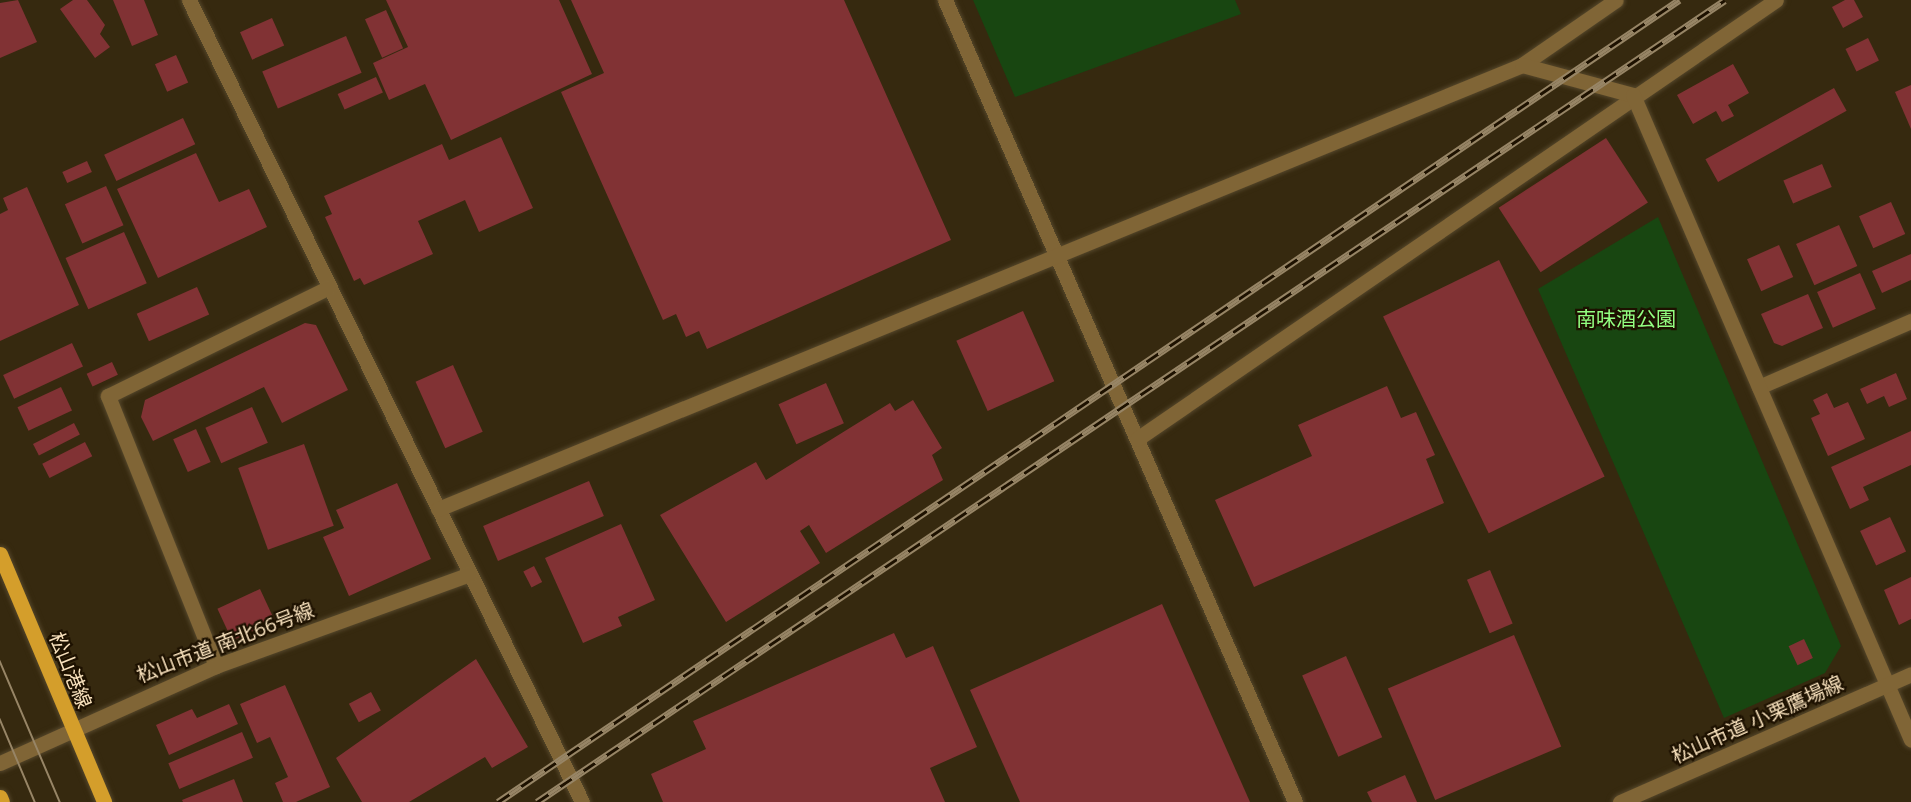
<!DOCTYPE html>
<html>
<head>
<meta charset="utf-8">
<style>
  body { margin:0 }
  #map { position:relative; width:1911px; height:802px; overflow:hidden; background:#36290f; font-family:"Open Sans","Noto Sans JP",sans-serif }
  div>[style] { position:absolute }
  .green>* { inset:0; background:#184611 }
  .building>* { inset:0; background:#813234; transform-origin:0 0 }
  .roads { filter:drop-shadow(0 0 2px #55472b) drop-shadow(0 0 2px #55472b) }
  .minor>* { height:15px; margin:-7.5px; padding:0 7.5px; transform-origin:7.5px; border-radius:7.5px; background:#806536 }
  .major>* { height:15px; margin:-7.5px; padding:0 7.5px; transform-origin:7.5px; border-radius:7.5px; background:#d49e2b }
  .tram>* { height:1.5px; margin:-0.75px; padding:0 0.75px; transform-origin:0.75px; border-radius:0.75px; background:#978566 }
  .rail>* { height:7px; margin-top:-3.5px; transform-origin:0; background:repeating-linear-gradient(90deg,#1d1100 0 14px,#978566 0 28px); box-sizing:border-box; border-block:2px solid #978566 }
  span { translate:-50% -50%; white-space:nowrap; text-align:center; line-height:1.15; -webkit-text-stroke:4.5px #1d1100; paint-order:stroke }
  .park-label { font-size:20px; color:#92ff81 }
  .street-label { font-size:20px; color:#f9e2bd }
</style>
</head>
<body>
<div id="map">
  <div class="green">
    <i style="clip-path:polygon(973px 0,1235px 0,1241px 14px,1015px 97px)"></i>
    <i style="clip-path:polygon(1658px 217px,1841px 646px,1825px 673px,1724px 718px,1538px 289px)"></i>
  </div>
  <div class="building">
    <i style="clip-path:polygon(18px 0,37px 42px,0 58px,0 3px)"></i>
    <i style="clip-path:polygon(73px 0,87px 0,105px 25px,100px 34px,110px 47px,95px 58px,60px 9px)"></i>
    <i style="clip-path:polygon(113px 0,144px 0,158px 35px,132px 46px)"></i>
    <i style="clip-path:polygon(386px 0,559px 0,592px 74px,451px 140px,425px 84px,389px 100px,373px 63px,408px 47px)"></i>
    <i style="clip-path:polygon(571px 0,844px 0,951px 240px,707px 349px,699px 331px,686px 337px,676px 314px,663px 320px,561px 92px,604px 73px)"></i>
    <i style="clip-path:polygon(1845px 0,1854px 0,1863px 17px,1843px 28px,1832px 7px)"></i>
    <i style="left:386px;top:10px;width:42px;height:23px;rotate:66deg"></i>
    <i style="left:272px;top:18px;width:30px;height:35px;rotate:66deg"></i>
    <i style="left:346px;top:36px;width:40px;height:91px;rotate:67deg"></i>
    <i style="left:1868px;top:38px;width:25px;height:25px;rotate:64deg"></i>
    <i style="left:176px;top:55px;width:30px;height:23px;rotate:66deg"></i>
    <i style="clip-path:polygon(1733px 64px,1749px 93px,1728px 105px,1734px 116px,1722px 122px,1716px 111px,1693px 124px,1677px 95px)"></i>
    <i style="left:376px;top:77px;width:17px;height:42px;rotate:66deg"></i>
    <i style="clip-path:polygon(1911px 85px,1911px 129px,1895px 92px)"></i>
    <i style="left:1834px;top:88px;width:26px;height:147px;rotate:61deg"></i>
    <i style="left:183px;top:118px;width:29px;height:87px;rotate:65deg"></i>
    <i style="clip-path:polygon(501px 137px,533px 208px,479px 232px,465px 200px,418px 221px,433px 254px,364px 285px,360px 278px,354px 281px,325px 217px,332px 214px,324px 196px,442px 144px,449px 160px)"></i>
    <i style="left:1606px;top:138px;width:77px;height:128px;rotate:57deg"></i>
    <i style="clip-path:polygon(196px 153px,219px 202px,249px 189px,267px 227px,158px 278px,117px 189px)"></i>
    <i style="left:87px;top:161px;width:12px;height:27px;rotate:66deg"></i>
    <i style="left:1822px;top:164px;width:25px;height:42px;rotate:67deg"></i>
    <i style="left:106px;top:186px;width:43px;height:45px;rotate:66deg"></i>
    <i style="clip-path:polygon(27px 187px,79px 305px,0 341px,0 214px,8px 210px,3px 198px)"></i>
    <i style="left:1891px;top:202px;width:35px;height:35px;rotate:66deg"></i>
    <i style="left:1839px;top:225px;width:45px;height:47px;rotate:66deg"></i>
    <i style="left:124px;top:232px;width:56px;height:64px;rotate:66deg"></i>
    <i style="left:1779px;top:245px;width:35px;height:35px;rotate:66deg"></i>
    <i style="clip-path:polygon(1911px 254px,1911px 280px,1882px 293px,1872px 271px)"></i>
    <i style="left:1499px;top:260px;width:241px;height:129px;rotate:64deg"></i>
    <i style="left:1860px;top:273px;width:39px;height:47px;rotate:66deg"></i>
    <i style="left:197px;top:287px;width:30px;height:66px;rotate:66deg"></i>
    <i style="clip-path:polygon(1808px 294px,1823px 328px,1782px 346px,1774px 343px,1761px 314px)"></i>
    <i style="left:1023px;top:311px;width:77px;height:73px;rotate:66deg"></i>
    <i style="clip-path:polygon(305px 323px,316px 325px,348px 390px,282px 423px,264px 387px,153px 441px,141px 417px,145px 400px)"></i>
    <i style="left:72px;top:343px;width:26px;height:76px;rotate:65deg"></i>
    <i style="left:112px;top:362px;width:14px;height:28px;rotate:65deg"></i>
    <i style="left:453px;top:365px;width:73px;height:41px;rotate:66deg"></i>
    <i style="clip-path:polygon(1896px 373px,1907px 399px,1889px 407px,1884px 396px,1867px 404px,1860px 389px)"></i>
    <i style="left:826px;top:383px;width:44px;height:52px;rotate:66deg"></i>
    <i style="clip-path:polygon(1387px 386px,1401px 418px,1416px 412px,1435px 455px,1426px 459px,1444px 503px,1254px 587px,1215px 500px,1312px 456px,1298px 425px)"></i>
    <i style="left:61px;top:387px;width:26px;height:48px;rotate:65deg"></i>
    <i style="clip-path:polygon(1827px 393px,1834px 408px,1848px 402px,1865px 439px,1828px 456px,1811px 418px,1820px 414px,1813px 400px)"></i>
    <i style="clip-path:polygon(913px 400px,942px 448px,932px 455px,943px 480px,826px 553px,809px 525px,800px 531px,820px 563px,726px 622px,660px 515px,756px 462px,766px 480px,890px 403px,895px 411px)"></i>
    <i style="left:252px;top:407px;width:39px;height:51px;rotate:66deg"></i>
    <i style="left:74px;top:423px;width:13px;height:46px;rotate:63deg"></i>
    <i style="left:196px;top:429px;width:36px;height:25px;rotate:66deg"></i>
    <i style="clip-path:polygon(1911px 431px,1911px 465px,1863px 487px,1869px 500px,1850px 509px,1831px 467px)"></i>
    <i style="left:85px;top:442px;width:16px;height:48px;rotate:63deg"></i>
    <i style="left:304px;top:444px;width:87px;height:70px;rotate:70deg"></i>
    <i style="left:589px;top:481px;width:38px;height:115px;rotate:67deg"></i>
    <i style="clip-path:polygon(397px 483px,431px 559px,349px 596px,323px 537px,344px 528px,336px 510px)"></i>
    <i style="left:1890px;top:517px;width:38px;height:33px;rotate:65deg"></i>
    <i style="clip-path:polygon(621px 524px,655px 600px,618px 617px,622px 626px,583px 643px,545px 558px)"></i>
    <i style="left:534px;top:566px;width:18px;height:12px;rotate:63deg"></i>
    <i style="left:1490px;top:570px;width:58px;height:25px;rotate:67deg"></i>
    <i style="clip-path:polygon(1911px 577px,1911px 619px,1899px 625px,1884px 590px)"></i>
    <i style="left:260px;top:589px;width:35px;height:47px;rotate:65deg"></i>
    <i style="clip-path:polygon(1162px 604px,1250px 802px,1020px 802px,970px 690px)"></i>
    <i style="clip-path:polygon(894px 633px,906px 658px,933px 646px,977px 747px,930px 768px,945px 802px,663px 802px,651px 774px,706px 749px,693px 721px)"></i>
    <i style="left:1514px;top:635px;width:121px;height:137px;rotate:67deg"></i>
    <i style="left:1804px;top:639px;width:21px;height:17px;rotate:65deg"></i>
    <i style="left:1346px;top:656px;width:89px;height:48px;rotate:66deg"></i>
    <i style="clip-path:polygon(476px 659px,528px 747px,492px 768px,485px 757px,409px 802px,362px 802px,336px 758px)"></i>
    <i style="clip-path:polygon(285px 685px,330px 787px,296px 802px,283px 802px,275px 783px,288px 777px,270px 737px,257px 743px,240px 704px)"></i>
    <i style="left:371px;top:692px;width:21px;height:25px;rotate:62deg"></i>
    <i style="clip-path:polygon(229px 704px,238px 724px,169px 755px,156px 725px,192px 709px,197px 718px)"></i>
    <i style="left:242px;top:732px;width:28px;height:80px;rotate:67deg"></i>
    <i style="clip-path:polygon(1405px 775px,1417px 802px,1372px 802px,1367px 792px)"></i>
    <i style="clip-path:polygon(234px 779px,243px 802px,183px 802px,182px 800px)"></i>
  </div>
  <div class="roads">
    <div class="minor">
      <i style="left:189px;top:0;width:893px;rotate:63.89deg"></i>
      <i style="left:945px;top:0;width:875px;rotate:66.42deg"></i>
      <i style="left:1522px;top:65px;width:114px;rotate:-34.7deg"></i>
      <i style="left:1759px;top:387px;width:166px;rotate:-23.5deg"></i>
      <i style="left:1137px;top:439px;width:775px;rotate:-34.49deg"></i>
      <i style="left:438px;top:509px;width:1171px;rotate:-22.27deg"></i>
      <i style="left:1522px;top:65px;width:115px;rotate:15.1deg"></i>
      <i style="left:1633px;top:95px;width:702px;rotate:66.68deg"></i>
      <i style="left:216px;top:666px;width:291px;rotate:-111.8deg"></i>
      <i style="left:108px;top:396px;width:247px;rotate:-26.2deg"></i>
      <i style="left:0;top:763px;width:237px;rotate:-24.2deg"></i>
      <i style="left:216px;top:666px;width:270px;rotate:-19.9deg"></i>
      <i style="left:1620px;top:802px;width:318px;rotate:-23.7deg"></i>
    </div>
    <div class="major">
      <i style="left:0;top:554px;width:269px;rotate:67.2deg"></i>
      <i style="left:0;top:797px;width:5px;rotate:68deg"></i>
    </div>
  </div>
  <div class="tram">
    <i style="left:0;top:661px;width:153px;rotate:66.9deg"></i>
    <i style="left:0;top:719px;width:90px;rotate:67.1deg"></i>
  </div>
  <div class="rail">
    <i style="left:498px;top:802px;width:1428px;rotate:-34.18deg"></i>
    <i style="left:537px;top:802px;width:1433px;rotate:-34.02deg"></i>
  </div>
  <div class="park-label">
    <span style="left:1626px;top:318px">南味酒公園</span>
  </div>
  <div class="street-label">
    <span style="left:225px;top:642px;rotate:-21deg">松山市道 南北66号線</span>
    <span style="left:71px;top:670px;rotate:68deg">松山港線</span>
    <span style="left:1757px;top:719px;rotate:-24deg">松山市道 小栗鷹場線</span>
  </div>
</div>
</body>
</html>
